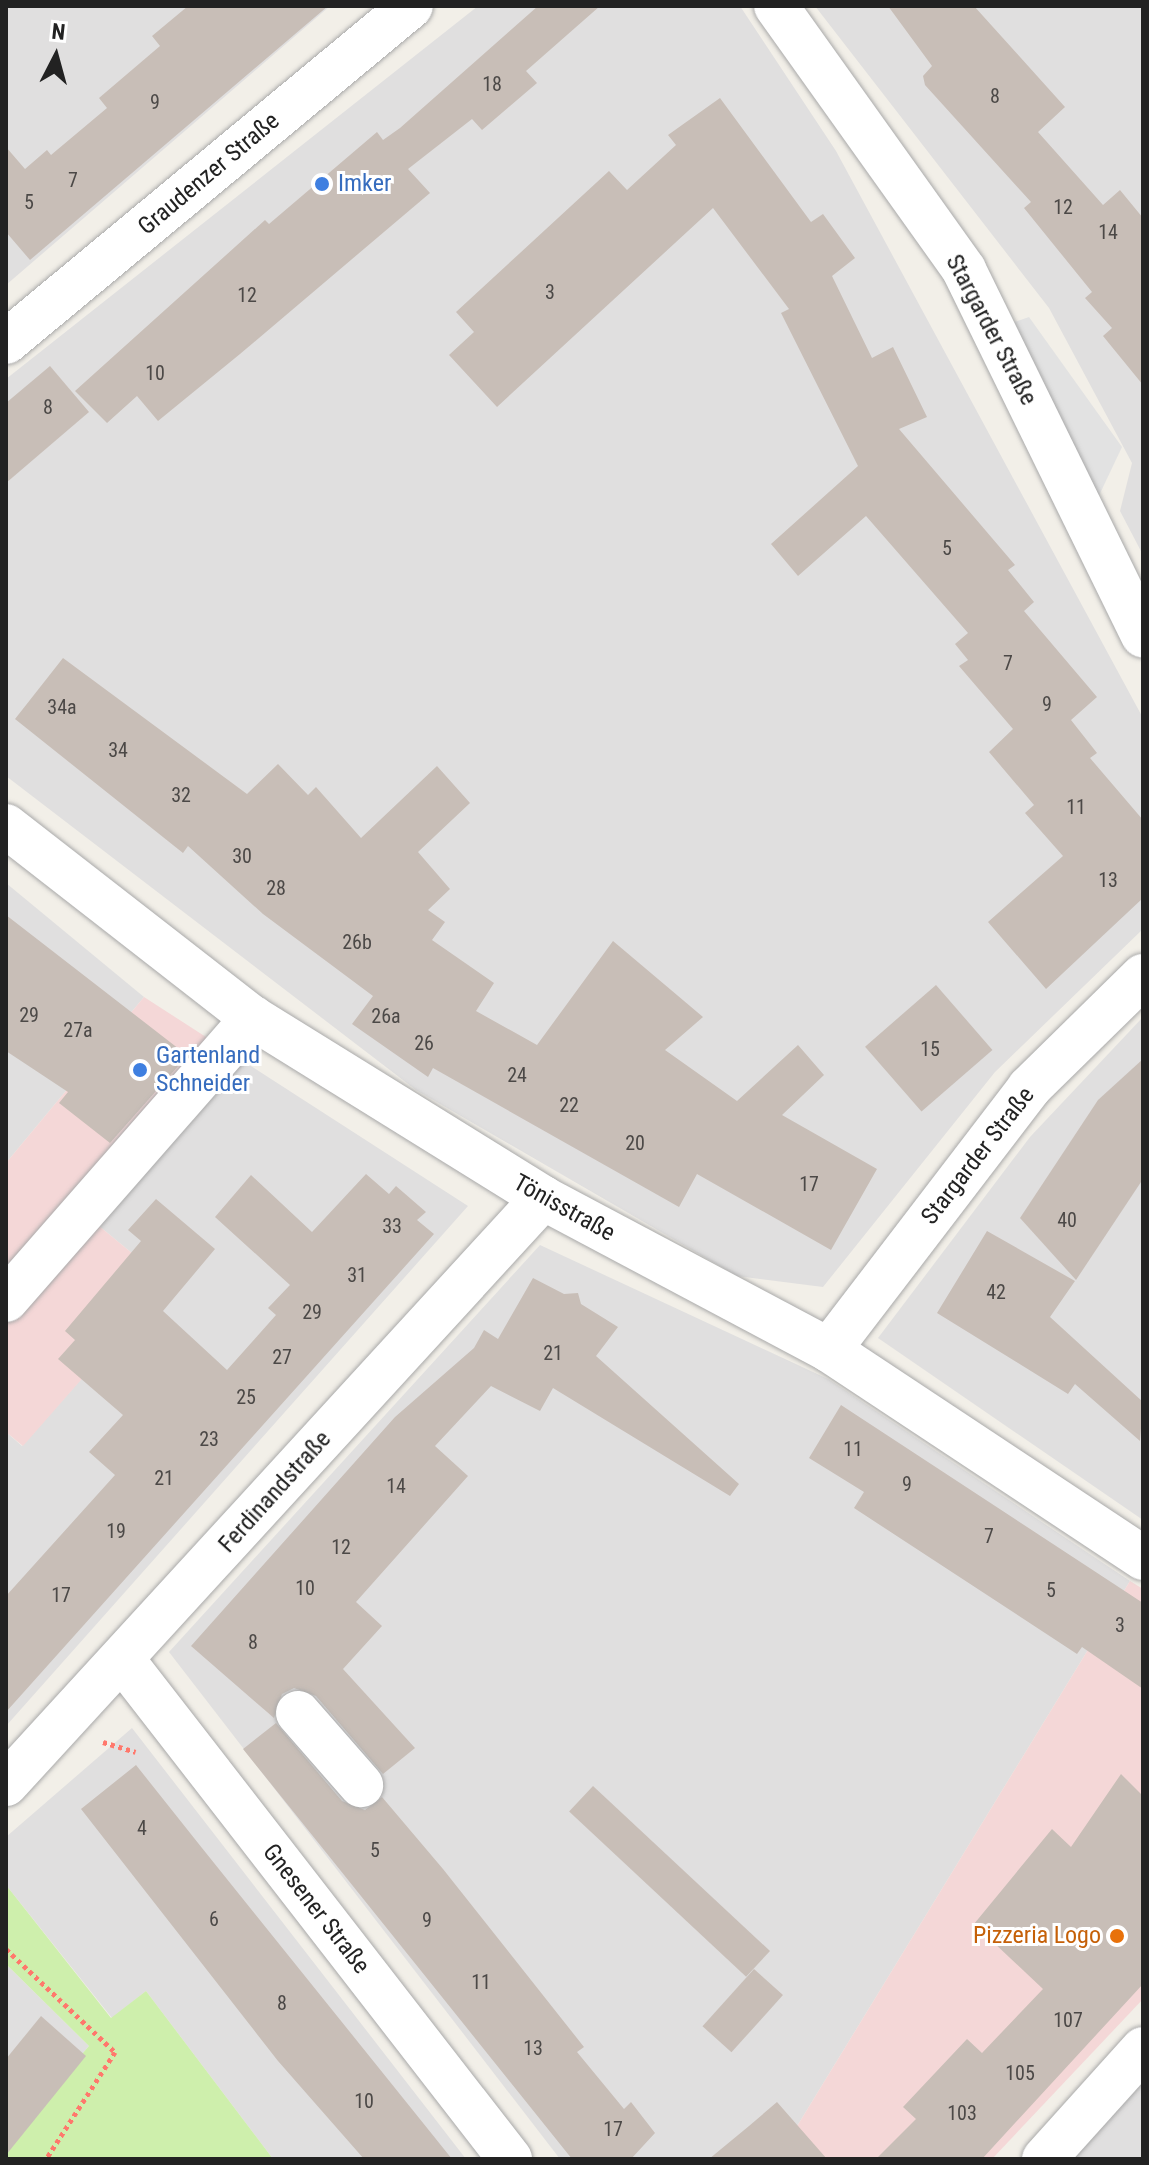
<!DOCTYPE html>
<html>
<head>
<meta charset="utf-8">
<style>
  body { margin:0 }
  #map { position:relative; width:1149px; height:2165px; overflow:hidden; background:#f2efe8; font-family:"Roboto Condensed",sans-serif }
  div>[style] { position:absolute }
  .residential>* { inset:0; background:#e0dfdf }
  .commercial>* { inset:0; background:#f4d7d7 }
  .grass>* { inset:0; background:#ceefac }
  .parking>* { inset:0; background:#e2e2e2 }
  .building>* { inset:0; background:#c8beb7; transform-origin:0 0 }
  .path>* { height:5px; margin-top:-2.5px; transform-origin:0; background:repeating-linear-gradient(90deg,#ff786c 0 4px,transparent 0 8px) }
  .roads { filter:drop-shadow(0 0 2px #a9a9a9) drop-shadow(0 0 2px #a9a9a9) }
  .minor>* { height:44px; margin:-22px; padding:0 22px; transform-origin:22px; border-radius:22px; background:#fff }
  .dots>* { width:22px; height:22px; translate:-50% -50%; box-sizing:border-box; border:4px solid #fff; border-radius:50% }
  span { translate:-50% -50%; white-space:nowrap; text-align:center; line-height:1.15; -webkit-text-stroke:6px #fff; paint-order:stroke }
  .number-label { font-size:20px; color:#4c4947 }
  .number-label span { -webkit-text-stroke-width:0 }
  .street-label { font-size:24px; color:#222 }
  .shop-label { font-size:24px; color:#366cbe }
  .left { translate:0 -50%; text-align:left }
  .food-label { font-size:24px; color:#c56008 }
  .right { translate:-100% -50%; text-align:right }
  .frame { position:absolute; inset:0; border:8px solid #222; pointer-events:none }
  .north { position:absolute; left:16px; top:16px; width:80px; height:80px; -webkit-text-stroke:6px #fff; paint-order:stroke; rotate:6deg; font-size:22px; font-weight:700; line-height:32px; text-align:center; color:#222 }
  .north::after { content:''; display:block; margin:auto; width:28px; height:36px; background:#222; clip-path:polygon(50% 0,100% 100%,50% 72%,0 100%) }
</style>
</head>
<body>
<div id="map">
  <div class="residential">
    <i style="clip-path:polygon(6px 6px,330px 6px,6px 285px)"></i>
    <i style="clip-path:polygon(478px 6px,740px 6px,836px 151px,1143px 718px,1143px 929px,995px 1072px,823px 1287px,737px 1276px,416px 1090px,6px 776px,6px 379px)"></i>
    <i style="clip-path:polygon(815px 6px,1143px 6px,1143px 555px,1120px 511px,1132px 463px,1049px 308px)"></i>
    <i style="clip-path:polygon(6px 883px,144px 997px,6px 1163px)"></i>
    <i style="clip-path:polygon(1143px 1017px,1143px 1520px,878px 1338px,1030px 1137px)"></i>
    <i style="clip-path:polygon(237px 1057px,468px 1206px,6px 1726px,6px 1432px,22px 1446px,167px 1282px,93px 1221px)"></i>
    <i style="clip-path:polygon(540px 1245px,828px 1379px,1130px 1581px,777px 2159px,560px 2159px,169px 1652px)"></i>
    <i style="clip-path:polygon(132px 1728px,466px 2159px,273px 2159px,146px 1991px,112px 2018px,6px 1885px,6px 1837px)"></i>
    <i style="clip-path:polygon(6px 1964px,89px 2046px,6px 2141px)"></i>
    <i style="clip-path:polygon(1143px 2066px,1143px 2159px,1059px 2159px)"></i>
  </div>
  <div class="commercial">
    <i style="clip-path:polygon(144px 997px,237px 1057px,93px 1221px,167px 1282px,23px 1446px,6px 1432px,6px 1163px)"></i>
    <i style="clip-path:polygon(1130px 1581px,1143px 1589px,1143px 1999px,992px 2159px,777px 2159px)"></i>
  </div>
  <div class="grass">
    <i style="clip-path:polygon(6px 1885px,111px 2018px,146px 1991px,273px 2159px,6px 2159px,6px 2141px,89px 2046px,6px 1964px)"></i>
  </div>
  <div class="parking">
    <i style="clip-path:polygon(1029px 317px,1122px 447px,1095px 504px,1003px 326px)"></i>
  </div>
  <div class="building">
    <i style="clip-path:polygon(188px 6px,328px 6px,30px 260px,6px 232px,6px 147px,25px 169px,47px 150px,51px 155px,107px 108px,99px 98px,160px 46px,152px 36px)"></i>
    <i style="clip-path:polygon(538px 6px,600px 6px,526px 71px,537px 83px,482px 130px,472px 119px,408px 169px,430px 193px,240px 354px,158px 421px,137px 396px,107px 423px,75px 391px,265px 220px,269px 224px,377px 132px,383px 140px,400px 128px)"></i>
    <i style="clip-path:polygon(888px 6px,974px 6px,1065px 107px,1038px 132px,1103px 205px,1120px 190px,1143px 218px,1143px 385px,1103px 336px,1112px 328px,1085px 298px,1092px 292px,1024px 208px,1031px 202px,925px 85px,923px 76px,932px 66px)"></i>
    <i style="clip-path:polygon(720px 98px,811px 222px,823px 214px,855px 258px,832px 276px,872px 358px,893px 347px,927px 417px,899px 429px,1015px 565px,1008px 570px,1034px 602px,1024px 611px,1097px 697px,1071px 720px,1097px 753px,1090px 758px,1143px 820px,1143px 898px,1046px 989px,988px 922px,1063px 856px,1025px 813px,1034px 805px,989px 752px,1013px 729px,959px 666px,968px 660px,955px 644px,968px 633px,866px 516px,798px 576px,771px 544px,858px 466px,781px 313px,789px 309px,713px 208px,497px 407px,449px 355px,474px 332px,456px 312px,609px 171px,627px 190px,676px 145px,668px 135px)"></i>
    <i style="clip-path:polygon(50px 366px,89px 412px,6px 483px,6px 403px)"></i>
    <i style="clip-path:polygon(63px 658px,247px 794px,278px 764px,308px 795px,316px 787px,361px 838px,437px 766px,470px 803px,418px 852px,450px 889px,428px 910px,445px 922px,432px 940px,494px 983px,476px 1011px,537px 1045px,613px 941px,703px 1017px,665px 1050px,737px 1101px,798px 1045px,824px 1075px,782px 1115px,877px 1169px,831px 1250px,697px 1174px,679px 1207px,433px 1068px,428px 1077px,352px 1024px,373px 996px,263px 914px,188px 846px,183px 853px,15px 719px)"></i>
    <i style="clip-path:polygon(6px 915px,179px 1049px,170px 1059px,179px 1065px,110px 1143px,59px 1103px,68px 1092px,6px 1051px)"></i>
    <i style="left:936px;top:985px;width:86px;height:94px;rotate:49deg"></i>
    <i style="clip-path:polygon(1143px 1059px,1143px 1179px,1076px 1280px,1020px 1218px,1098px 1100px)"></i>
    <i style="clip-path:polygon(366px 1174px,389px 1194px,396px 1186px,426px 1212px,417px 1220px,434px 1234px,6px 1712px,6px 1596px,115px 1475px,89px 1452px,123px 1415px,58px 1359px,75px 1340px,65px 1331px,141px 1241px,128px 1230px,156px 1199px,215px 1249px,163px 1311px,227px 1370px,276px 1315px,268px 1308px,290px 1285px,215px 1217px,251px 1175px,312px 1232px)"></i>
    <i style="clip-path:polygon(987px 1231px,1075px 1281px,1050px 1317px,1143px 1402px,1140px 1441px,1075px 1384px,1068px 1394px,937px 1313px)"></i>
    <i style="clip-path:polygon(533px 1278px,564px 1294px,578px 1293px,581px 1304px,618px 1327px,596px 1356px,739px 1484px,730px 1496px,553px 1388px,540px 1411px,491px 1386px,435px 1446px,468px 1476px,356px 1602px,382px 1626px,343px 1669px,415px 1748px,383px 1774px,316px 1696px,294px 1688px,282px 1694px,274px 1718px,191px 1646px,395px 1417px,474px 1348px,484px 1330px,498px 1339px)"></i>
    <i style="clip-path:polygon(841px 1405px,1143px 1603px,1143px 1689px,1082px 1647px,1077px 1654px,854px 1508px,864px 1492px,809px 1458px)"></i>
    <i style="clip-path:polygon(276px 1723px,342px 1801px,365px 1810px,382px 1797px,443px 1869px,584px 2047px,577px 2052px,624px 2109px,631px 2102px,655px 2133px,631px 2159px,572px 2159px,243px 1749px)"></i>
    <i style="clip-path:polygon(136px 1765px,202px 1848px,452px 2159px,364px 2159px,278px 2061px,81px 1809px)"></i>
    <i style="clip-path:polygon(1121px 1774px,1143px 1796px,1143px 1984px,982px 2159px,876px 2159px,916px 2119px,903px 2107px,967px 2039px,982px 2053px,1043px 1989px,974px 1924px,1052px 1829px,1071px 1847px)"></i>
    <i style="left:593px;top:1786px;width:242px;height:35px;rotate:43deg"></i>
    <i style="left:754px;top:1969px;width:39px;height:77px;rotate:42deg"></i>
    <i style="clip-path:polygon(41px 2016px,86px 2056px,6px 2155px,6px 2059px)"></i>
    <i style="clip-path:polygon(777px 2102px,827px 2159px,709px 2159px,749px 2126px)"></i>
  </div>
  <div class="path">
    <i style="left:103px;top:1742px;width:34px;rotate:17deg"></i>
    <i style="left:6px;top:1949px;width:150px;rotate:43.4deg"></i>
    <i style="left:115px;top:2052px;width:127px;rotate:122.8deg"></i>
  </div>
  <div class="roads">
    <div class="minor">
      <i style="left:776px;top:6px;width:324px;rotate:54.5deg"></i>
      <i style="left:964px;top:270px;width:407px;rotate:63.9deg"></i>
      <i style="left:6px;top:342px;width:526px;rotate:-39.68deg"></i>
      <i style="left:6px;top:826px;width:313px;rotate:37.9deg"></i>
      <i style="left:253px;top:1018px;width:341px;rotate:31.8deg"></i>
      <i style="left:543px;top:1198px;width:324px;rotate:28deg"></i>
      <i style="left:829px;top:1350px;width:377px;rotate:33.5deg"></i>
      <i style="left:6px;top:1300px;width:375px;rotate:-48.8deg"></i>
      <i style="left:829px;top:1350px;width:330px;rotate:-52.6deg"></i>
      <i style="left:1029px;top:1088px;width:160px;rotate:-44.5deg"></i>
      <i style="left:122px;top:1659px;width:633px;rotate:52.19deg"></i>
      <i style="left:298px;top:1713px;width:96px;rotate:48.8deg"></i>
      <i style="left:6px;top:1784px;width:795px;rotate:-47.5deg"></i>
      <i style="left:1044px;top:2159px;width:148px;rotate:-48deg"></i>
    </div>
  </div>
  <div class="dots">
    <i style="left:322px;top:184px;background:#3f7fe0"></i>
    <i style="left:140px;top:1070px;background:#3f7fe0"></i>
    <i style="left:1117px;top:1936px;background:#e8710a"></i>
  </div>
  <div class="number-label">
    <span style="left:492px;top:84px">18</span>
    <span style="left:995px;top:96px">8</span>
    <span style="left:155px;top:102px">9</span>
    <span style="left:73px;top:180px">7</span>
    <span style="left:29px;top:202px">5</span>
    <span style="left:1063px;top:207px">12</span>
    <span style="left:1108px;top:232px">14</span>
    <span style="left:550px;top:292px">3</span>
    <span style="left:247px;top:295px">12</span>
    <span style="left:155px;top:373px">10</span>
    <span style="left:48px;top:407px">8</span>
    <span style="left:947px;top:548px">5</span>
    <span style="left:1008px;top:663px">7</span>
    <span style="left:1047px;top:704px">9</span>
    <span style="left:62px;top:707px">34a</span>
    <span style="left:118px;top:750px">34</span>
    <span style="left:181px;top:795px">32</span>
    <span style="left:1076px;top:807px">11</span>
    <span style="left:242px;top:856px">30</span>
    <span style="left:1108px;top:880px">13</span>
    <span style="left:276px;top:888px">28</span>
    <span style="left:357px;top:942px">26b</span>
    <span style="left:29px;top:1015px">29</span>
    <span style="left:386px;top:1016px">26a</span>
    <span style="left:78px;top:1030px">27a</span>
    <span style="left:424px;top:1043px">26</span>
    <span style="left:930px;top:1049px">15</span>
    <span style="left:517px;top:1075px">24</span>
    <span style="left:569px;top:1105px">22</span>
    <span style="left:635px;top:1143px">20</span>
    <span style="left:809px;top:1184px">17</span>
    <span style="left:1067px;top:1220px">40</span>
    <span style="left:392px;top:1226px">33</span>
    <span style="left:357px;top:1275px">31</span>
    <span style="left:996px;top:1292px">42</span>
    <span style="left:312px;top:1312px">29</span>
    <span style="left:553px;top:1353px">21</span>
    <span style="left:282px;top:1357px">27</span>
    <span style="left:246px;top:1397px">25</span>
    <span style="left:209px;top:1439px">23</span>
    <span style="left:853px;top:1449px">11</span>
    <span style="left:164px;top:1478px">21</span>
    <span style="left:907px;top:1484px">9</span>
    <span style="left:396px;top:1486px">14</span>
    <span style="left:116px;top:1531px">19</span>
    <span style="left:989px;top:1536px">7</span>
    <span style="left:341px;top:1547px">12</span>
    <span style="left:305px;top:1588px">10</span>
    <span style="left:1051px;top:1590px">5</span>
    <span style="left:61px;top:1595px">17</span>
    <span style="left:1120px;top:1625px">3</span>
    <span style="left:253px;top:1642px">8</span>
    <span style="left:142px;top:1828px">4</span>
    <span style="left:375px;top:1850px">5</span>
    <span style="left:214px;top:1919px">6</span>
    <span style="left:427px;top:1920px">9</span>
    <span style="left:481px;top:1982px">11</span>
    <span style="left:282px;top:2003px">8</span>
    <span style="left:1068px;top:2020px">107</span>
    <span style="left:533px;top:2048px">13</span>
    <span style="left:1020px;top:2073px">105</span>
    <span style="left:364px;top:2101px">10</span>
    <span style="left:962px;top:2113px">103</span>
    <span style="left:613px;top:2129px">17</span>
  </div>
  <div class="street-label">
    <span style="left:209px;top:174px;rotate:-40deg">Graudenzer Straße</span>
    <span style="left:991px;top:330px;rotate:62deg">Stargarder Straße</span>
    <span style="left:978px;top:1156px;rotate:-52deg">Stargarder Straße</span>
    <span style="left:564px;top:1208px;rotate:29deg">Tönisstraße</span>
    <span style="left:275px;top:1492px;rotate:-48deg">Ferdinandstraße</span>
    <span style="left:316px;top:1909px;rotate:52deg">Gnesener Straße</span>
  </div>
  <div class="shop-label">
    <span class="left" style="left:338px;top:184px">Imker</span>
    <span class="left" style="left:156px;top:1070px">Gartenland<br>Schneider</span>
  </div>
  <div class="food-label">
    <span class="right" style="left:1101px;top:1936px">Pizzeria Logo</span>
  </div>
  <div class="frame"></div>
  <div class="north">N</div>
</div>
</body>
</html>
